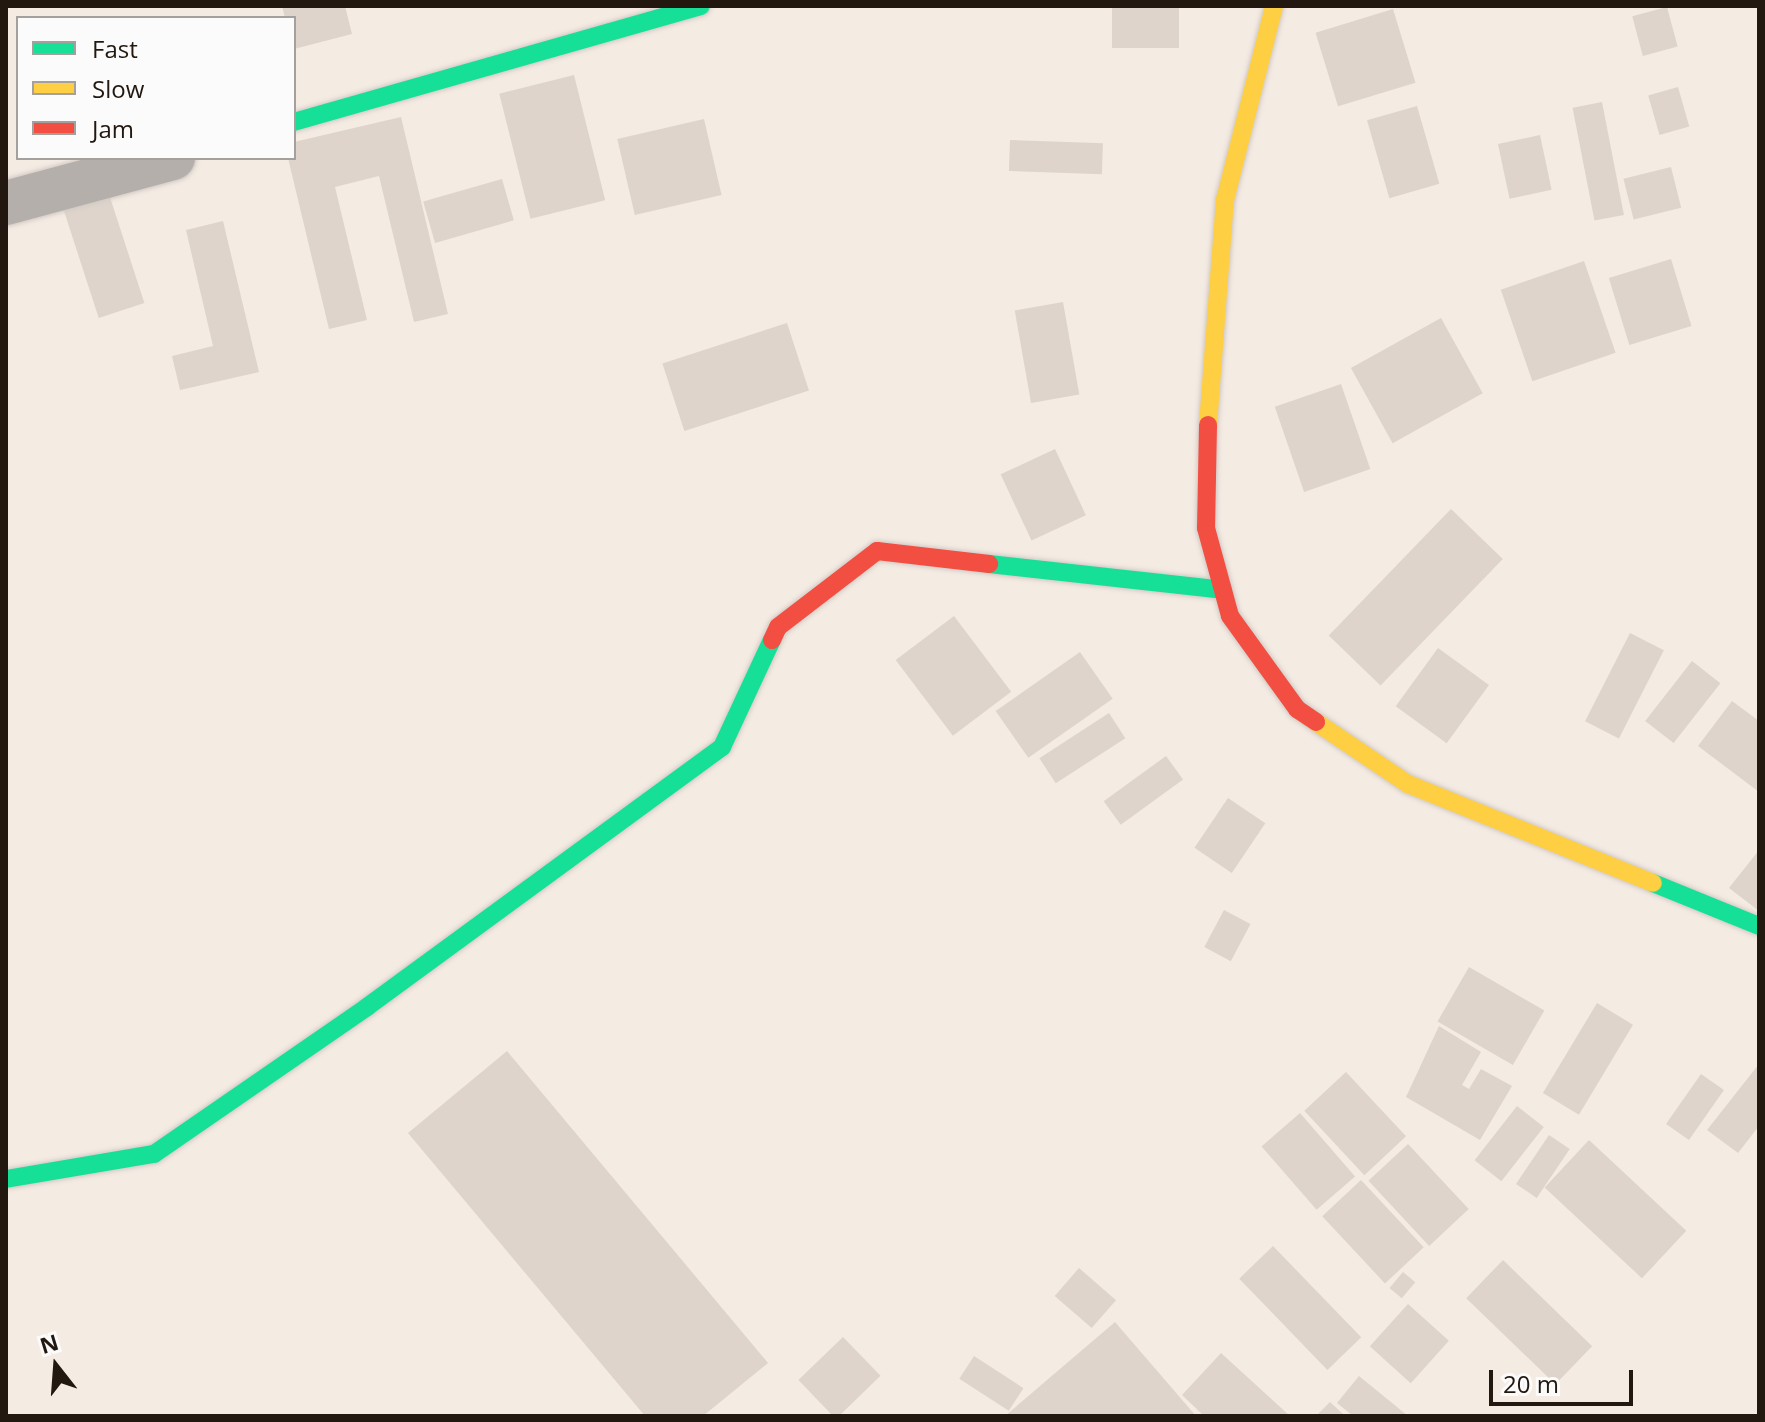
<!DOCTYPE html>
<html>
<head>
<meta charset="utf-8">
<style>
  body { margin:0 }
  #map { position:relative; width:1765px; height:1422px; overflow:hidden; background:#f4ebe3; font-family:"Open Sans",sans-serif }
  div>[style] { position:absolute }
  .building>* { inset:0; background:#ded4cc; transform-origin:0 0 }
  .roads { filter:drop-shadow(0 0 2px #d1c9c3) drop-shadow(0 0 2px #d1c9c3) }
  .street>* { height:44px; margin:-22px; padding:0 22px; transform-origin:22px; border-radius:22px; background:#b5afac }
  .fast>* { height:18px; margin:-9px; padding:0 9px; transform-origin:9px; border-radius:9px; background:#16e098 }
  .slow>* { height:18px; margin:-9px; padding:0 9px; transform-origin:9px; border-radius:9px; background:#ffcf43 }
  .jam>* { height:18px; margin:-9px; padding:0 9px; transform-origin:9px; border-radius:9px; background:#f24e42 }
  span { translate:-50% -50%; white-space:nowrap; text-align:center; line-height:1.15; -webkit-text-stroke:6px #fbfbfb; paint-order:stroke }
  .frame { position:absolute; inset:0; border:8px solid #22180f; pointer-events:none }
  .legend { position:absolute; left:16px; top:16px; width:280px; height:144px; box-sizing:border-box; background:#fbfbfb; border:2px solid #a4a09d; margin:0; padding:10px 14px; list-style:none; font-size:24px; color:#22180f }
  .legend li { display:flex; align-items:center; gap:16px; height:40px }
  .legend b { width:40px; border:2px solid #a4a09d }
  .north { position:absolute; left:16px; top:1326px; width:80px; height:80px; -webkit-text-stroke:6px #fbfbfb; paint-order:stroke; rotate:343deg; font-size:22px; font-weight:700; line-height:32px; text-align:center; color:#22180f }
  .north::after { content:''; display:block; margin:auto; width:28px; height:36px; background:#22180f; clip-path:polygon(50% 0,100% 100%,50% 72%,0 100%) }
  .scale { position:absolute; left:1489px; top:1370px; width:144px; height:36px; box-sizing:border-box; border:4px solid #22180f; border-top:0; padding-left:10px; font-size:24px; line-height:28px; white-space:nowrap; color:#22180f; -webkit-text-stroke:6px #fbfbfb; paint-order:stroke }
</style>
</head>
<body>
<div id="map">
  <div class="building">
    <i style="clip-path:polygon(282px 6px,345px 6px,352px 34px,294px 49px,294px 18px,285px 18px)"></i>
    <i style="left:1112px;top:6px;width:67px;height:42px"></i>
    <i style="left:1667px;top:7px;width:41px;height:36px;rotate:75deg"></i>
    <i style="left:1393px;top:9px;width:77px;height:81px;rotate:73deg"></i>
    <i style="left:574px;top:75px;width:129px;height:77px;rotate:76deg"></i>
    <i style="left:1678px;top:87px;width:41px;height:31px;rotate:74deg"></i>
    <i style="left:1602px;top:102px;width:115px;height:30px;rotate:79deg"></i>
    <i style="left:1417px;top:106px;width:81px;height:52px;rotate:74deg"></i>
    <i style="clip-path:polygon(401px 117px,448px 314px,414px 322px,379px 176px,335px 187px,367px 320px,329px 329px,288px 158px,294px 158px,294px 142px)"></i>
    <i style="left:704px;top:119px;width:78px;height:89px;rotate:77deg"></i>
    <i style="left:1540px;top:135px;width:56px;height:43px;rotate:78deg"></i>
    <i style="left:1010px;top:140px;width:93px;height:31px;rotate:2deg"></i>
    <i style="left:1671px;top:167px;width:42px;height:49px;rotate:76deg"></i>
    <i style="left:502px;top:179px;width:43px;height:82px;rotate:74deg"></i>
    <i style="left:107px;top:188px;width:121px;height:48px;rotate:72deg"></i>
    <i style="clip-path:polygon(223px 221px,259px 372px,180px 390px,172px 356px,213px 346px,186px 230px)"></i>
    <i style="left:1671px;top:259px;width:70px;height:65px;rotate:73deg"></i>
    <i style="left:1584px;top:261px;width:97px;height:88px;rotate:71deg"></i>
    <i style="left:1063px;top:302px;width:94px;height:49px;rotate:80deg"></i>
    <i style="left:1441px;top:318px;width:86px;height:103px;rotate:61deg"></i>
    <i style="left:787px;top:323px;width:71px;height:131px;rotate:72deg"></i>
    <i style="left:1341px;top:384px;width:90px;height:70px;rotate:71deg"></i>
    <i style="left:1055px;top:449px;width:73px;height:60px;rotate:65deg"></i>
    <i style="left:1451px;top:509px;width:72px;height:176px;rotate:44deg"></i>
    <i style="left:954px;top:616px;width:95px;height:73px;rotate:53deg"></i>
    <i style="left:1630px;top:633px;width:38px;height:99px;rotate:27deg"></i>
    <i style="left:1438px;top:648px;width:63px;height:72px;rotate:36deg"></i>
    <i style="left:1080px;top:652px;width:57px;height:103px;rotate:55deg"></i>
    <i style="left:1692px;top:661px;width:36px;height:76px;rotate:38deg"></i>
    <i style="clip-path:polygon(1732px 701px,1759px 721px,1759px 792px,1698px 746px)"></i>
    <i style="left:1109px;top:713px;width:30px;height:83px;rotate:57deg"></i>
    <i style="left:1166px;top:756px;width:29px;height:77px;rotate:54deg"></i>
    <i style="left:1228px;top:798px;width:45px;height:60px;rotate:34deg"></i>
    <i style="clip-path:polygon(1759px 850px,1759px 911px,1729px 888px)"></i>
    <i style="left:1224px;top:910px;width:30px;height:42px;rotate:28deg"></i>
    <i style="left:1469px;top:967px;width:87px;height:63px;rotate:30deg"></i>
    <i style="left:1597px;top:1003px;width:42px;height:105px;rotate:31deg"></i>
    <i style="clip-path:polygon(1439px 1026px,1481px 1052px,1462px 1085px,1469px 1089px,1481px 1069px,1512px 1086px,1480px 1140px,1406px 1097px)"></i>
    <i style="clip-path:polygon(507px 1051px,768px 1363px,703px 1416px,645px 1416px,408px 1133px)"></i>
    <i style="clip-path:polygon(1759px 1064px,1759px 1126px,1738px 1153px,1707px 1130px)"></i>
    <i style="left:1346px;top:1072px;width:88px;height:57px;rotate:47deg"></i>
    <i style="left:1701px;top:1074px;width:28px;height:61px;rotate:35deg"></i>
    <i style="left:1517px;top:1106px;width:34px;height:69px;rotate:38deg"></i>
    <i style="left:1300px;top:1113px;width:84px;height:51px;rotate:49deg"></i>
    <i style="left:1549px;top:1135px;width:25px;height:59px;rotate:34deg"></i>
    <i style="left:1589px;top:1140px;width:133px;height:65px;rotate:43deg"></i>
    <i style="left:1408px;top:1144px;width:89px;height:54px;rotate:47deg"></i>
    <i style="left:1361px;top:1180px;width:92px;height:53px;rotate:47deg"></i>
    <i style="left:1273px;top:1246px;width:127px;height:47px;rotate:46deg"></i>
    <i style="left:1503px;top:1260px;width:124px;height:53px;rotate:44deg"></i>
    <i style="left:1079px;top:1268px;width:49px;height:37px;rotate:41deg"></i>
    <i style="left:1403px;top:1272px;width:16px;height:21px;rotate:40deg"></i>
    <i style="left:1408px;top:1304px;width:55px;height:57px;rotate:42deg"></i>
    <i style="clip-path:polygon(1115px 1322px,1196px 1416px,1005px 1416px)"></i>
    <i style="left:843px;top:1337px;width:54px;height:62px;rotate:46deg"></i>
    <i style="clip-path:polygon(1221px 1353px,1290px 1416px,1204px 1416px,1182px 1395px)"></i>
    <i style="left:974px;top:1356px;width:59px;height:27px;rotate:33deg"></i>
    <i style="clip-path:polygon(1359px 1376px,1408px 1416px,1353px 1416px,1337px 1403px)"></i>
    <i style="clip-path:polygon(1330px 1402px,1345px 1416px,1316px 1416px)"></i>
  </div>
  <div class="roads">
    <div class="street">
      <i style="left:6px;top:203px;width:173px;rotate:-15.1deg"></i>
    </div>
    <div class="fast">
      <i style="left:294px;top:122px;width:423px;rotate:-15.9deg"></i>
      <i style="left:989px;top:564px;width:235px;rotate:6.3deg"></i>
      <i style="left:1653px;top:883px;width:114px;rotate:22.1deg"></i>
      <i style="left:6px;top:1179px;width:150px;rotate:-9.6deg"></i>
      <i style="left:154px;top:1154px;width:259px;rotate:-34.6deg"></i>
      <i style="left:367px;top:1007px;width:440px;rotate:-36.2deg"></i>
      <i style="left:722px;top:747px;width:118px;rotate:-65deg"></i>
    </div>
    <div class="slow">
      <i style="left:1208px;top:425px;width:226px;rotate:-85.7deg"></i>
      <i style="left:1225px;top:200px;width:200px;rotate:-75.8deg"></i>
      <i style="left:1316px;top:722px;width:111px;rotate:34deg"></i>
      <i style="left:1408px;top:784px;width:264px;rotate:22deg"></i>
    </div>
    <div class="jam">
      <i style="left:1208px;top:425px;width:103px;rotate:91.1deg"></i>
      <i style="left:1206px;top:528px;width:91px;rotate:74.7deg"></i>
      <i style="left:1230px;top:616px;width:115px;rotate:54.2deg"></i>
      <i style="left:1297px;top:709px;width:23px;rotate:34deg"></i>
      <i style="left:772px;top:640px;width:14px;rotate:-65deg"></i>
      <i style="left:778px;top:627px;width:125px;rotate:-37.5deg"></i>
      <i style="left:877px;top:551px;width:113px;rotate:6.6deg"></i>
    </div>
  </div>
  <div class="frame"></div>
  <ul class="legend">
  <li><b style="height:10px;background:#16e098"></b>Fast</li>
  <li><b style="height:10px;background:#ffcf43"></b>Slow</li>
  <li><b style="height:10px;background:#f24e42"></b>Jam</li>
  </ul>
  <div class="north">N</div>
  <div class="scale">20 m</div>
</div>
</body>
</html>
